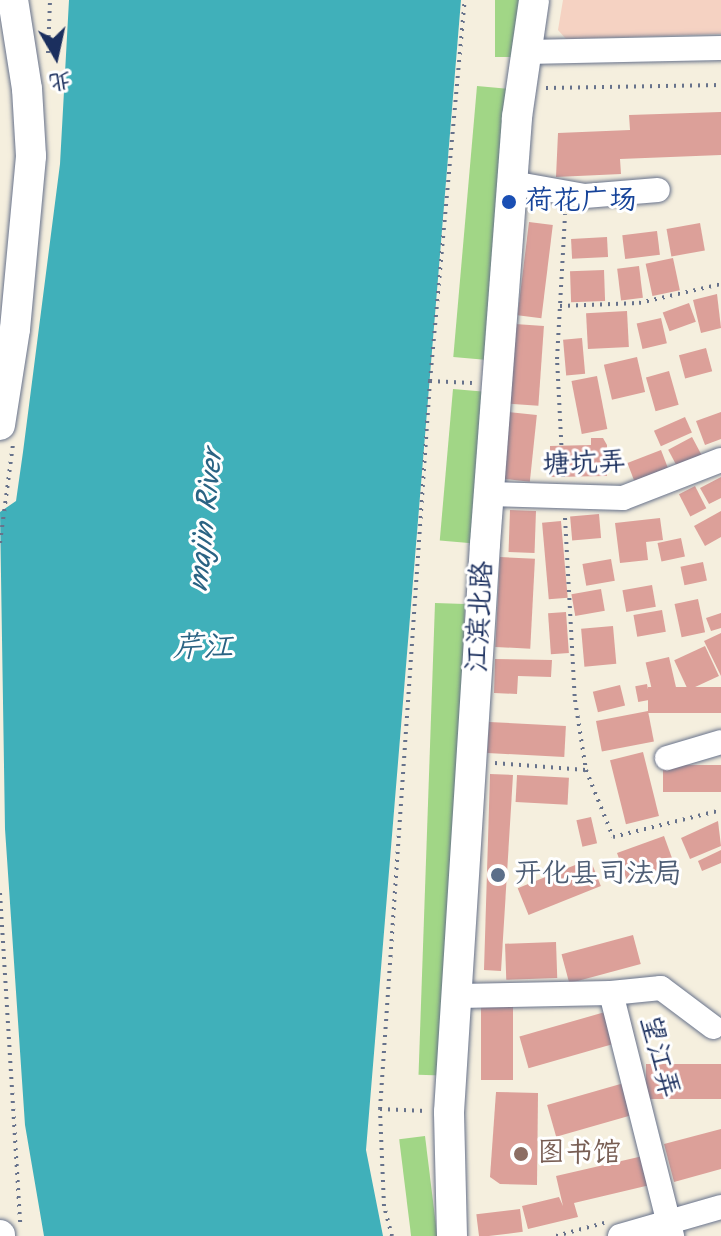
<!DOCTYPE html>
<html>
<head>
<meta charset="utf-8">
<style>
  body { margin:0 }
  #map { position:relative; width:721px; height:1236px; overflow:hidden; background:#f5efde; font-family:Kalam,"LXGW WenKai TC",sans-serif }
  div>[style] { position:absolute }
  .built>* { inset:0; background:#f5d2c2 }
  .green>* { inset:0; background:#a1d686; transform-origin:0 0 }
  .water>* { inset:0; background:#40b0ba }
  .building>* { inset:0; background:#dca099; transform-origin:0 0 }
  .path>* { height:4px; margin-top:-2px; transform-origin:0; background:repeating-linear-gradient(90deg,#67728b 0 2px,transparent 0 8px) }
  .roads { filter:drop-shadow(0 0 2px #67728b) drop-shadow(0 0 2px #67728b) }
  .minor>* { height:24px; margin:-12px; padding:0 12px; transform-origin:12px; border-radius:12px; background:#fff }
  .major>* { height:30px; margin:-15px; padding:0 15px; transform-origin:15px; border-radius:15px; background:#fff }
  .dots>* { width:22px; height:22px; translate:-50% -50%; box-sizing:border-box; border:4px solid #fff; border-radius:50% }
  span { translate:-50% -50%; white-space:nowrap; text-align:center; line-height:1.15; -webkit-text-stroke:6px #fff; paint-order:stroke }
  .transit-label { font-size:28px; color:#164399 }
  .left { translate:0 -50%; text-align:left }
  .street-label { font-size:28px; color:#1b2f5e }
  .service-label { font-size:28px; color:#4e5e75 }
  .education-label { font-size:28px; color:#785e54 }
  .water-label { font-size:30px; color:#2a6383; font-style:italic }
  .north { position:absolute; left:16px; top:16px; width:80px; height:80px; -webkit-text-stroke:6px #fff; paint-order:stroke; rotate:171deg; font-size:22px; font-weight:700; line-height:32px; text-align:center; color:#1b2f5e }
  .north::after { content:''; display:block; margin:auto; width:28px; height:36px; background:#1b2f5e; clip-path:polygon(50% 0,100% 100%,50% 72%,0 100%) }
</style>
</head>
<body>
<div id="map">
  <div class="built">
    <i style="clip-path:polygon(563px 0,721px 0,721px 34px,566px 39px,558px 30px)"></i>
  </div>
  <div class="green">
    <i style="left:495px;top:0;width:29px;height:57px"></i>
    <i style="left:477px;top:86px;width:37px;height:272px;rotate:5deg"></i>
    <i style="left:453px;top:389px;width:32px;height:152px;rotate:5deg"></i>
    <i style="left:435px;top:603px;width:30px;height:472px;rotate:2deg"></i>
    <i style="left:425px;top:1136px;width:101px;height:26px;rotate:83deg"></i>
  </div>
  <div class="water">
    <i style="clip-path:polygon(69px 0,461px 0,366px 1150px,383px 1236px,44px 1236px,25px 1125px,5px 829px,0 512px,16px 501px,23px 452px,60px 164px)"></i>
  </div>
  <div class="building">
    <i style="clip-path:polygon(721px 112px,721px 155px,620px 159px,621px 174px,556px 177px,558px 133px,630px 130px,629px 115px)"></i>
    <i style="left:529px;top:222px;width:24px;height:94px;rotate:7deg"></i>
    <i style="left:700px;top:223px;width:28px;height:34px;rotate:80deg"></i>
    <i style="left:657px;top:231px;width:24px;height:35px;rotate:83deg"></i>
    <i style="left:607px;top:237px;width:20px;height:36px;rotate:87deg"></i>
    <i style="left:673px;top:258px;width:33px;height:28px;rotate:78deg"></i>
    <i style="left:639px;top:266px;width:32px;height:22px;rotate:83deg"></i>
    <i style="left:604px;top:270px;width:31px;height:34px;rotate:88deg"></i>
    <i style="clip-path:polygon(717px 294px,721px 328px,701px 333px,693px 300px)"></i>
    <i style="left:689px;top:303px;width:20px;height:28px;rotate:70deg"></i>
    <i style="left:627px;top:311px;width:36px;height:41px;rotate:87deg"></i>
    <i style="left:661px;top:318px;width:26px;height:25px;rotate:77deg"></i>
    <i style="left:515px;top:324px;width:29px;height:80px;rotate:4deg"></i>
    <i style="left:582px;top:338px;width:36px;height:19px;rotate:85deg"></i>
    <i style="left:706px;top:348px;width:24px;height:28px;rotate:75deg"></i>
    <i style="left:637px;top:357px;width:36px;height:34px;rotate:77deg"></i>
    <i style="left:669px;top:371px;width:35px;height:24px;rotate:74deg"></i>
    <i style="left:597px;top:376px;width:54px;height:26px;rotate:79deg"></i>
    <i style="left:508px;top:412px;width:29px;height:67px;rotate:6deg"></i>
    <i style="clip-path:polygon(721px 412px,721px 439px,705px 445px,696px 421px)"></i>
    <i style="left:685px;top:417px;width:17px;height:34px;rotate:66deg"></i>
    <i style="left:692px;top:437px;width:21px;height:27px;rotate:62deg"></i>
    <i style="clip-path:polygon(591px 438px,603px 438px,607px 445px,607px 476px,550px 477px,550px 446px,591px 445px)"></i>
    <i style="left:661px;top:450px;width:22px;height:36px;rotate:69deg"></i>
    <i style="clip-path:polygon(721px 477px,721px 498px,709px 504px,700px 488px)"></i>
    <i style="left:695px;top:486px;width:25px;height:18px;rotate:63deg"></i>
    <i style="left:510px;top:510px;width:26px;height:42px;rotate:2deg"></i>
    <i style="clip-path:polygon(721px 511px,721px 537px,705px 546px,694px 526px)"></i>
    <i style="left:599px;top:514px;width:24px;height:29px;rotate:85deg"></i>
    <i style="clip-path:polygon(660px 518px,663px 540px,646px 542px,648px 560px,620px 563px,615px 523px)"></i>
    <i style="left:561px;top:521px;width:77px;height:19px;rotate:85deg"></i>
    <i style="left:681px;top:538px;width:19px;height:24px;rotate:78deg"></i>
    <i style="left:500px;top:557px;width:35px;height:90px;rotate:3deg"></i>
    <i style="left:611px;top:559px;width:22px;height:29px;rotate:80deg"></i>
    <i style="left:703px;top:562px;width:19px;height:23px;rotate:78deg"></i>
    <i style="left:652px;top:585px;width:22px;height:30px;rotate:80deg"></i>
    <i style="left:601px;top:589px;width:22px;height:30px;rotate:80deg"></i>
    <i style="left:698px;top:599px;width:34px;height:24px;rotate:78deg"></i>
    <i style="left:662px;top:610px;width:22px;height:29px;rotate:80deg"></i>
    <i style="left:566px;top:612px;width:41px;height:18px;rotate:86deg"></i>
    <i style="clip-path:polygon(721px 613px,721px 628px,711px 631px,706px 618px)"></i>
    <i style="left:613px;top:626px;width:38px;height:32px;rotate:85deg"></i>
    <i style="clip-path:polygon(721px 633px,721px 676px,704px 641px)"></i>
    <i style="left:705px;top:646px;width:33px;height:34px;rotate:65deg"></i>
    <i style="left:669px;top:657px;width:36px;height:24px;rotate:77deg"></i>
    <i style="clip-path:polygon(495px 659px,552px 660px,551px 677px,518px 676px,517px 694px,494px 693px)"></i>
    <i style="left:647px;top:684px;width:16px;height:12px;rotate:79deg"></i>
    <i style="left:620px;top:685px;width:21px;height:28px;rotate:76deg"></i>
    <i style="left:721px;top:687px;width:26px;height:73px;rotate:90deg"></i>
    <i style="left:648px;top:711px;width:31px;height:53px;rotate:79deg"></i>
    <i style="left:489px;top:722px;width:77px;height:31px;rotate:3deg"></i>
    <i style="left:643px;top:752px;width:66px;height:34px;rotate:76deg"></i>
    <i style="left:721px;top:765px;width:27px;height:58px;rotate:90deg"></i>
    <i style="clip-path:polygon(490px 774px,513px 775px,501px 971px,484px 970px)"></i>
    <i style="left:517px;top:775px;width:52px;height:27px;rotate:3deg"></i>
    <i style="left:591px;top:817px;width:27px;height:15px;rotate:77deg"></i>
    <i style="clip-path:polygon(718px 821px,721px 846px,690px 859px,681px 838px)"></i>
    <i style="left:664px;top:836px;width:30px;height:50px;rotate:70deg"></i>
    <i style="clip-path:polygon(721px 850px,721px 863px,702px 871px,698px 861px)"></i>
    <i style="left:590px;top:859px;width:29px;height:78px;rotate:68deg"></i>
    <i style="left:633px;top:935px;width:30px;height:74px;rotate:75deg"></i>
    <i style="left:556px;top:942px;width:36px;height:51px;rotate:88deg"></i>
    <i style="left:481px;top:1002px;width:32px;height:78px"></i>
    <i style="left:605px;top:1012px;width:33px;height:89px;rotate:74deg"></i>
    <i style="left:721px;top:1064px;width:35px;height:75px;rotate:90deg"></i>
    <i style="left:624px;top:1083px;width:33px;height:80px;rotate:74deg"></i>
    <i style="clip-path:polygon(496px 1092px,538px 1093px,537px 1185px,500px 1184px,490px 1177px)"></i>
    <i style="clip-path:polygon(721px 1129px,721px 1169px,674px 1182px,664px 1144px)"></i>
    <i style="clip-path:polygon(643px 1156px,650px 1185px,574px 1203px,578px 1217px,528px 1229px,522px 1206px,559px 1197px,563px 1206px,556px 1176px)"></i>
    <i style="left:520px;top:1209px;width:23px;height:44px;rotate:83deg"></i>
  </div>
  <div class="path">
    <i style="left:48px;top:53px;width:53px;rotate:-87.8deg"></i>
    <i style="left:546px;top:88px;width:175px;rotate:-1deg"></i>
    <i style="left:560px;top:306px;width:79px;rotate:-2.2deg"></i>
    <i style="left:639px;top:303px;width:84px;rotate:-13deg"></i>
    <i style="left:430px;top:381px;width:42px;rotate:2.7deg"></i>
    <i style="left:563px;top:477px;width:118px;rotate:-92.9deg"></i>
    <i style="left:557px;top:359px;width:145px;rotate:-86.8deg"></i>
    <i style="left:565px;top:518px;width:182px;rotate:86.9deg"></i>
    <i style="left:575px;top:700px;width:71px;rotate:81.1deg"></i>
    <i style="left:586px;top:770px;width:72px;rotate:68.1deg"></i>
    <i style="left:613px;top:837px;width:111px;rotate:-14deg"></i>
    <i style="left:0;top:543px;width:100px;rotate:-82.5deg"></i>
    <i style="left:495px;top:763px;width:91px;rotate:4.4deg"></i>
    <i style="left:0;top:893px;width:330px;rotate:86.5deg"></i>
    <i style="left:380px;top:1109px;width:46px;rotate:2.5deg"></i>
    <i style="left:392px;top:1236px;width:31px;rotate:-105deg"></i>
    <i style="left:384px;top:1206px;width:97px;rotate:-92.4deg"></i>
    <i style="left:380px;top:1109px;width:730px;rotate:-86.07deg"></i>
    <i style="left:430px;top:381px;width:383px;rotate:-84.8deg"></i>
    <i style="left:556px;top:1236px;width:50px;rotate:-15.2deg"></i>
  </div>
  <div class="roads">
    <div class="minor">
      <i style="left:526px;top:52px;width:195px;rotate:-1.2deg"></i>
      <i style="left:512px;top:183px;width:74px;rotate:10.1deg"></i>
      <i style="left:585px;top:196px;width:73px;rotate:-4.7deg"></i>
      <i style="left:490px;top:494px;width:133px;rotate:1.7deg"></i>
      <i style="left:623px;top:498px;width:105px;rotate:-21.2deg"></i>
      <i style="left:667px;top:758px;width:56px;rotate:-16.5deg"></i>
      <i style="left:611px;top:993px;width:50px;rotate:-5.7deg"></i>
      <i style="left:661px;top:988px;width:65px;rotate:36.9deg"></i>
      <i style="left:459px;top:996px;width:152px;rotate:-1.1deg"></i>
      <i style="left:611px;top:993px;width:251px;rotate:75.9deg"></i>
      <i style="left:620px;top:1236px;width:105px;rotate:-16deg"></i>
    </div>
    <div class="major">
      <i style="left:0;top:425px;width:97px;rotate:-81.1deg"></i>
      <i style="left:15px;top:329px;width:174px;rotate:-84.7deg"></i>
      <i style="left:31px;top:156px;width:67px;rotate:-93.4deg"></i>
      <i style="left:27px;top:89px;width:90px;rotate:-98.9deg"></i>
      <i style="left:0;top:1235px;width:1px;rotate:90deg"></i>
      <i style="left:452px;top:1236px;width:124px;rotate:-91.4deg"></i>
      <i style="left:449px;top:1112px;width:569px;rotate:-86.37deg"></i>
      <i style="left:485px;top:544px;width:428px;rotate:-85.7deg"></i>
      <i style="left:517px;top:117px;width:118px;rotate:-81.7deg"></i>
    </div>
  </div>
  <div class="dots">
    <i style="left:509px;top:202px;background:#1a4fb4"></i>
    <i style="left:498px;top:875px;background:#5c6f8a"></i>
    <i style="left:521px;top:1154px;background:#8d6e63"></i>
  </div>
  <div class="transit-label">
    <span class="left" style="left:525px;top:202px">荷花广场</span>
  </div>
  <div class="street-label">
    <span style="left:584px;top:465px;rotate:-2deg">塘坑弄</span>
    <span style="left:481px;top:617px;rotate:-87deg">江滨北路</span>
    <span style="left:658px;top:1057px;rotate:76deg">望江弄</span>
  </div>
  <div class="service-label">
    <span class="left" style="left:514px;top:875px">开化县司法局</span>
  </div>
  <div class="education-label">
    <span class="left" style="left:537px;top:1154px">图书馆</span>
  </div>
  <div class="water-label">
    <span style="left:207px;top:521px;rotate:-84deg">majin River</span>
    <span style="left:203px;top:648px">芹江</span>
  </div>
  <div class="north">北</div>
</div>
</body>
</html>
